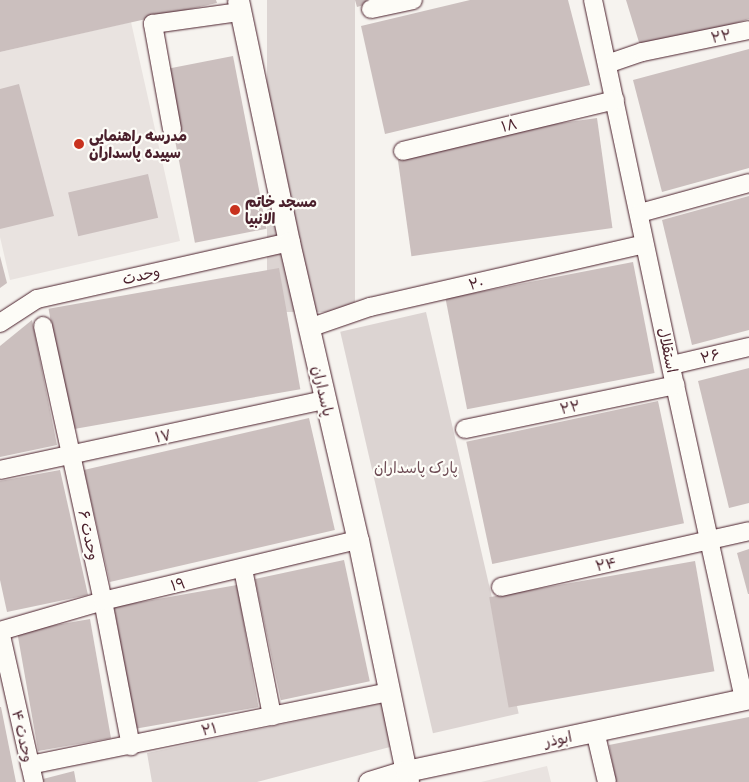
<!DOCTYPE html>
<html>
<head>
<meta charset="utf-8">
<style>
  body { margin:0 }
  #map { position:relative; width:749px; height:782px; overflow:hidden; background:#f6f3ef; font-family:Delius,"Playpen Sans Arabic",sans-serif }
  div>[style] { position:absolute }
  .built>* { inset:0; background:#e9e3e0 }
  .green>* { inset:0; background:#dcd4d2; transform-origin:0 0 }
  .building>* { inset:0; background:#cbbfbe; transform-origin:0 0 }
  .roads { filter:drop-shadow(0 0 1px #4a1f2b) drop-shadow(0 0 1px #4a1f2b) }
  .minor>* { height:18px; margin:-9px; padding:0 9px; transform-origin:9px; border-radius:9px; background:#fdfcf7 }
  .tertiary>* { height:21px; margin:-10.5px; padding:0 10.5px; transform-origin:10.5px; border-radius:10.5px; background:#fdfcf7 }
  .dots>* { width:14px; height:14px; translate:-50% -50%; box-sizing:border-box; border:2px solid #fdfcf7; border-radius:50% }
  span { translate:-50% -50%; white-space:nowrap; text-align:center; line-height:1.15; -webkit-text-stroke:4.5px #fdfcf7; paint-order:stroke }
  .street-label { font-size:15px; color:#4a1f2b }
  .poi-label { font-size:15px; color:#4a1f2b; font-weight:700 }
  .left { translate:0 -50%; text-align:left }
  .park-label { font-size:15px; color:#6e4c55 }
</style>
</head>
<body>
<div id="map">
  <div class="built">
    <i style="clip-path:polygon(131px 22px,180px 241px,10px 280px,0 237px,0 52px)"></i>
    <i style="clip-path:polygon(547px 766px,551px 782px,481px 782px)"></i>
  </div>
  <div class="green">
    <i style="left:267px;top:0;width:88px;height:312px"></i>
    <i style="left:426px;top:312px;width:412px;height:88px;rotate:77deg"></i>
    <i style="clip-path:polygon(382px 703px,390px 747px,257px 782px,152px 782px,147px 753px)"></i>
  </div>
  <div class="building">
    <i style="clip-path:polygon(0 0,216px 0,217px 3px,0 52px)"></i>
    <i style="clip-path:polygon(355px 0,381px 0,357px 7px)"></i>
    <i style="clip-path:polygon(470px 0,568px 0,590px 85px,385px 134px,361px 26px)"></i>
    <i style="clip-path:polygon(626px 0,749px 0,749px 19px,642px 52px)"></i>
    <i style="clip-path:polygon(749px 49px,749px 168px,662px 192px,633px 80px)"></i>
    <i style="left:233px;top:56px;width:176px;height:73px;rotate:79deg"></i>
    <i style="clip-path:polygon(19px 84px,54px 216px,0 229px,0 89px)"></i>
    <i style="left:597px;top:118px;width:111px;height:203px;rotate:82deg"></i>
    <i style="left:148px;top:174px;width:45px;height:82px;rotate:77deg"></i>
    <i style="clip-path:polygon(749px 196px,749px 330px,692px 345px,662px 220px)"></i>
    <i style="clip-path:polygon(0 256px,7px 283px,0 288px)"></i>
    <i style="left:633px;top:262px;width:113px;height:191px;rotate:79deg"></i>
    <i style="left:279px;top:268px;width:123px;height:234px;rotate:80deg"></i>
    <i style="clip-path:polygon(32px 320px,57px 445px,0 457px,0 346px)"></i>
    <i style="clip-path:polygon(749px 368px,749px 503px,729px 508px,698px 381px)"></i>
    <i style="left:658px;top:401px;width:125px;height:196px;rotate:78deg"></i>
    <i style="left:309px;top:418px;width:115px;height:231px;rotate:77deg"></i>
    <i style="clip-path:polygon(60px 470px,88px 595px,7px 612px,0 580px,0 481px)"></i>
    <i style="clip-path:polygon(749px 549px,749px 594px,748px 594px,737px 553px)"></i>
    <i style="left:344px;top:560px;width:124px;height:91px;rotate:78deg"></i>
    <i style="left:695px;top:561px;width:112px;height:209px;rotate:80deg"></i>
    <i style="left:237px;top:585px;width:124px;height:125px;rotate:80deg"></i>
    <i style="left:90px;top:619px;width:121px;height:74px;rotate:80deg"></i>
    <i style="clip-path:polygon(0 707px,1px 707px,16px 782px,0 782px)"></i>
    <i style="clip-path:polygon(749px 717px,749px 782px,616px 782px,609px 745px)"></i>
    <i style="clip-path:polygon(74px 771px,76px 782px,44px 782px,43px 779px)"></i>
  </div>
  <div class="roads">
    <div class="minor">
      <i style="left:593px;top:0;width:394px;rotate:78deg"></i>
      <i style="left:675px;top:385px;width:321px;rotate:77.6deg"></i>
      <i style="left:371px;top:9px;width:43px;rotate:-12.1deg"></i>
      <i style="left:607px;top:64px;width:37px;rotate:-19deg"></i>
      <i style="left:642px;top:52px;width:109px;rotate:-11.6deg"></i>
      <i style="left:172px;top:129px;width:107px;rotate:-100.3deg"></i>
      <i style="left:153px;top:24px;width:88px;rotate:-7.9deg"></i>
      <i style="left:403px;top:151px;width:218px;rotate:-13.5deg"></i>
      <i style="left:640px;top:213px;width:113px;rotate:-15.4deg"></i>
      <i style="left:0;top:323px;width:44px;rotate:-33deg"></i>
      <i style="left:37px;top:299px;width:258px;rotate:-12.7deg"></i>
      <i style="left:43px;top:326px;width:281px;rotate:77.7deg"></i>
      <i style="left:103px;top:601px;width:148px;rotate:79.1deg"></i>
      <i style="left:309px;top:328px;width:65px;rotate:-19deg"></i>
      <i style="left:370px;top:307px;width:281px;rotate:-12.9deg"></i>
      <i style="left:672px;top:365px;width:79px;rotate:-13.2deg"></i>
      <i style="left:465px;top:429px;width:215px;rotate:-11.8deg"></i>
      <i style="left:0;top:470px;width:332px;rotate:-12.2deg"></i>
      <i style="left:243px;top:569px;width:150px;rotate:78.8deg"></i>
      <i style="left:501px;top:587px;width:254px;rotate:-12.7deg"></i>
      <i style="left:0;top:631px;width:107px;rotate:-16.2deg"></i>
      <i style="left:103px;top:601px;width:262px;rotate:-13.5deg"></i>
      <i style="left:0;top:631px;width:155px;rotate:77.3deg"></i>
      <i style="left:595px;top:731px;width:52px;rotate:76.8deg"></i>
      <i style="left:30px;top:765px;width:366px;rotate:-11.5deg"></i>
    </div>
    <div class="tertiary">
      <i style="left:238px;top:0;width:247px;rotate:78.1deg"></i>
      <i style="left:289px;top:242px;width:306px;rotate:77deg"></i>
      <i style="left:358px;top:540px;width:247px;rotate:78.3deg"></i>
      <i style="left:369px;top:782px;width:39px;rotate:-17deg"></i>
      <i style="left:406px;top:771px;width:351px;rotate:-12deg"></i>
    </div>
  </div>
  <div class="dots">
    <i style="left:79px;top:144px;background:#c8321e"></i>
    <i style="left:235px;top:210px;background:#c8321e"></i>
  </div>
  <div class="street-label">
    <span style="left:721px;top:36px;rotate:-11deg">۲۲</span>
    <span style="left:509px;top:125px;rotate:-13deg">۱۸</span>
    <span style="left:141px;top:275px;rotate:-13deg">وحدت</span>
    <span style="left:476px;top:283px;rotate:-13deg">۲۰</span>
    <span style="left:668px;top:350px;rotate:78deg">استقلال</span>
    <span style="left:710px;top:356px;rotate:-13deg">۲۶</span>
    <span style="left:323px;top:391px;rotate:77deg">پاسداران</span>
    <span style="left:570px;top:407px;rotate:-12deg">۲۲</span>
    <span style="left:163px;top:436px;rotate:-12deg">۱۷</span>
    <span style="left:89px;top:535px;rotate:78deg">وحدت ۶</span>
    <span style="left:606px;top:564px;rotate:-12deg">۲۴</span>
    <span style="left:178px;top:584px;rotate:-13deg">۱۹</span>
    <span style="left:209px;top:729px;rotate:-12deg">۲۱</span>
    <span style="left:23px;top:736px;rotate:77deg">وحدت ۴</span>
    <span style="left:558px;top:739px;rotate:-12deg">ابوذر</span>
  </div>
  <div class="poi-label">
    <span class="left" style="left:89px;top:144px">مدرسه راهنمایی<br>سپیده پاسداران</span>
    <span class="left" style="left:245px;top:210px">مسجد خاتم<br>الانبیا</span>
  </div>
  <div class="park-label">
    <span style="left:416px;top:468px">پارک پاسداران</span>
  </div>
</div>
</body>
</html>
